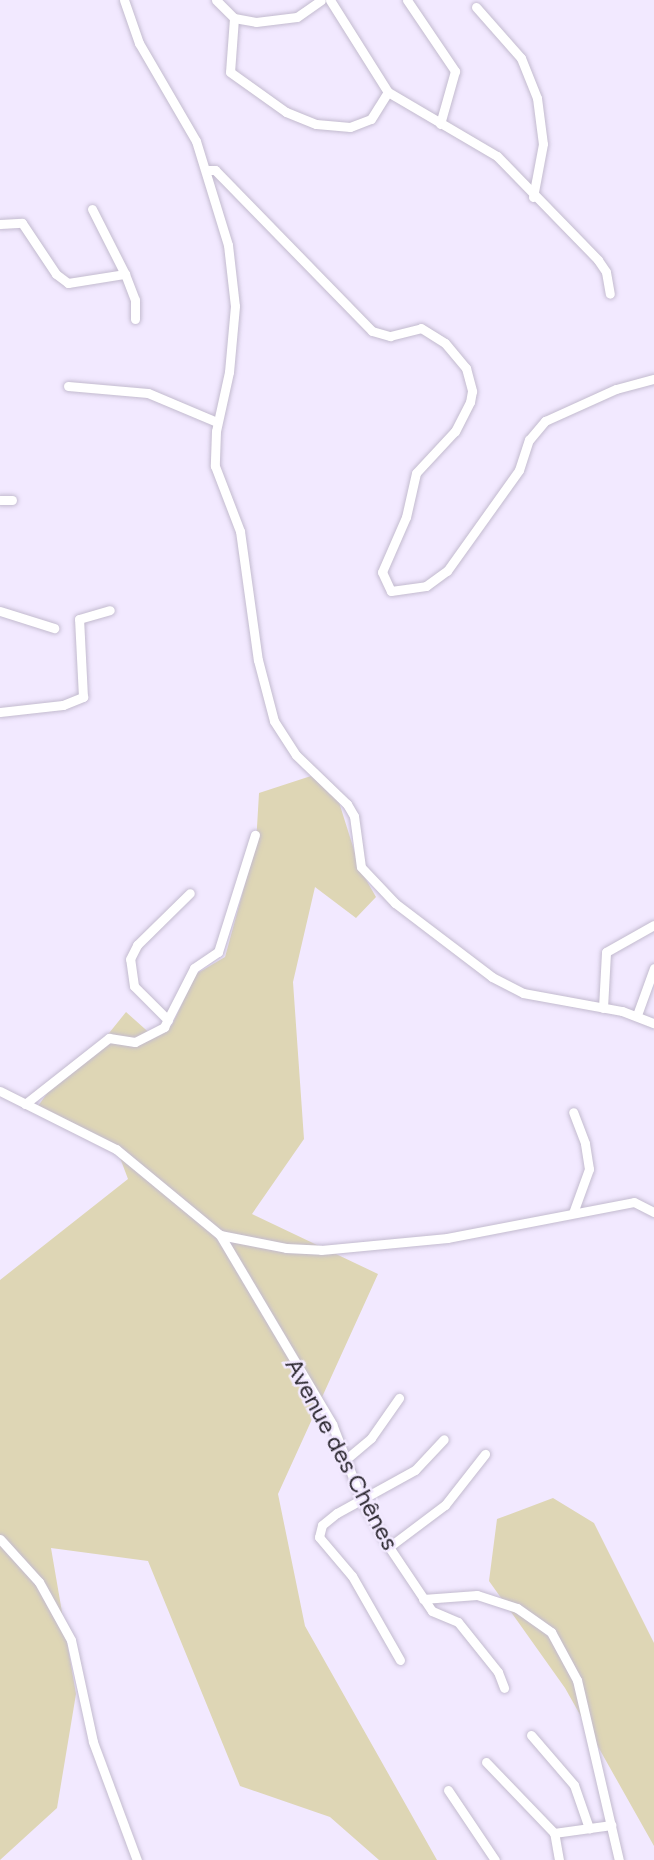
<!DOCTYPE html>
<html>
<head>
<meta charset="utf-8">
<style>
  body { margin:0 }
  #map { position:relative; width:654px; height:1860px; overflow:hidden; background:#f2e9ff; font-family:Figtree,sans-serif }
  div>[style] { position:absolute }
  .green>* { inset:0; background:#ded6b5 }
  .roads { filter:drop-shadow(0 0 2px #c3bbcf) drop-shadow(0 0 2px #c3bbcf) }
  .minor>* { height:9px; margin:-4.5px; padding:0 4.5px; transform-origin:4.5px; border-radius:4.5px; background:#fff }
  span { translate:-50% -50%; white-space:nowrap; text-align:center; line-height:1.15; -webkit-text-stroke:5px #f2e9ff; paint-order:stroke }
  .street-label { font-size:24px; color:#2c2830 }
</style>
</head>
<body>
<div id="map">
  <div class="green">
    <i style="clip-path:polygon(311px 776px,338px 799px,360px 869px,376px 897px,356px 918px,315px 887px,293px 982px,304px 1139px,252px 1214px,378px 1274px,278px 1494px,305px 1626px,437px 1860px,379px 1860px,330px 1817px,240px 1786px,148px 1561px,51px 1548px,76px 1694px,57px 1808px,0 1860px,0 1280px,128px 1179px,119px 1155px,38px 1106px,53px 1085px,85px 1063px,126px 1012px,154px 1037px,172px 1025px,196px 974px,225px 957px,256px 844px,259px 793px)"></i>
    <i style="clip-path:polygon(553px 1498px,594px 1523px,654px 1643px,654px 1846px,565px 1688px,489px 1581px,497px 1519px)"></i>
  </div>
  <div class="roads">
    <div class="minor">
      <i style="left:124px;top:0;width:46px;rotate:70.8deg"></i>
      <i style="left:139px;top:43px;width:113px;rotate:59.8deg"></i>
      <i style="left:196px;top:141px;width:109px;rotate:72.9deg"></i>
      <i style="left:228px;top:245px;width:61px;rotate:83.5deg"></i>
      <i style="left:235px;top:306px;width:66px;rotate:95.2deg"></i>
      <i style="left:229px;top:372px;width:60px;rotate:102.4deg"></i>
      <i style="left:216px;top:431px;width:35px;rotate:92deg"></i>
      <i style="left:215px;top:466px;width:70px;rotate:69deg"></i>
      <i style="left:240px;top:531px;width:130px;rotate:82.1deg"></i>
      <i style="left:258px;top:660px;width:63px;rotate:75.3deg"></i>
      <i style="left:274px;top:721px;width:40px;rotate:57.1deg"></i>
      <i style="left:296px;top:755px;width:71px;rotate:43.9deg"></i>
      <i style="left:347px;top:804px;width:14px;rotate:60deg"></i>
      <i style="left:354px;top:816px;width:51px;rotate:82.2deg"></i>
      <i style="left:361px;top:867px;width:50px;rotate:46.6deg"></i>
      <i style="left:395px;top:903px;width:122px;rotate:37.3deg"></i>
      <i style="left:492px;top:977px;width:35px;rotate:27deg"></i>
      <i style="left:523px;top:993px;width:101px;rotate:10.3deg"></i>
      <i style="left:622px;top:1011px;width:34px;rotate:21deg"></i>
      <i style="left:216px;top:0;width:25px;rotate:45deg"></i>
      <i style="left:234px;top:18px;width:22px;rotate:10deg"></i>
      <i style="left:256px;top:22px;width:41px;rotate:-7deg"></i>
      <i style="left:297px;top:17px;width:29px;rotate:-35deg"></i>
      <i style="left:330px;top:0;width:109px;rotate:57.8deg"></i>
      <i style="left:388px;top:92px;width:126px;rotate:30.4deg"></i>
      <i style="left:497px;top:156px;width:145px;rotate:45.8deg"></i>
      <i style="left:598px;top:260px;width:14px;rotate:56deg"></i>
      <i style="left:606px;top:272px;width:22px;rotate:80deg"></i>
      <i style="left:407px;top:0;width:86px;rotate:55.9deg"></i>
      <i style="left:455px;top:71px;width:55px;rotate:105.8deg"></i>
      <i style="left:476px;top:7px;width:68px;rotate:48.6deg"></i>
      <i style="left:521px;top:58px;width:43px;rotate:68.2deg"></i>
      <i style="left:537px;top:98px;width:46px;rotate:82.6deg"></i>
      <i style="left:543px;top:144px;width:54px;rotate:100.7deg"></i>
      <i style="left:234px;top:18px;width:54px;rotate:94.2deg"></i>
      <i style="left:230px;top:72px;width:69px;rotate:35.5deg"></i>
      <i style="left:286px;top:112px;width:32px;rotate:22deg"></i>
      <i style="left:316px;top:124px;width:34px;rotate:5deg"></i>
      <i style="left:350px;top:127px;width:22px;rotate:-21deg"></i>
      <i style="left:371px;top:119px;width:32px;rotate:-58deg"></i>
      <i style="left:208px;top:170px;width:7px"></i>
      <i style="left:215px;top:170px;width:225px;rotate:45.7deg"></i>
      <i style="left:372px;top:331px;width:19px;rotate:16deg"></i>
      <i style="left:390px;top:336px;width:32px;rotate:-14deg"></i>
      <i style="left:421px;top:328px;width:28px;rotate:32deg"></i>
      <i style="left:445px;top:343px;width:33px;rotate:50deg"></i>
      <i style="left:466px;top:368px;width:24px;rotate:75deg"></i>
      <i style="left:472px;top:391px;width:11px;rotate:100deg"></i>
      <i style="left:470px;top:402px;width:33px;rotate:117deg"></i>
      <i style="left:455px;top:431px;width:57px;rotate:132.9deg"></i>
      <i style="left:416px;top:473px;width:45px;rotate:102.8deg"></i>
      <i style="left:406px;top:517px;width:60px;rotate:113.6deg"></i>
      <i style="left:382px;top:572px;width:21px;rotate:65deg"></i>
      <i style="left:391px;top:591px;width:35px;rotate:-8deg"></i>
      <i style="left:426px;top:586px;width:26px;rotate:-36deg"></i>
      <i style="left:447px;top:571px;width:124px;rotate:-54.5deg"></i>
      <i style="left:519px;top:470px;width:32px;rotate:-72deg"></i>
      <i style="left:529px;top:440px;width:25px;rotate:-50deg"></i>
      <i style="left:545px;top:421px;width:78px;rotate:-24.3deg"></i>
      <i style="left:616px;top:389px;width:39px;rotate:-15deg"></i>
      <i style="left:92px;top:209px;width:73px;rotate:63.1deg"></i>
      <i style="left:0;top:224px;width:22px;rotate:-3deg"></i>
      <i style="left:22px;top:223px;width:61px;rotate:56.3deg"></i>
      <i style="left:56px;top:274px;width:15px;rotate:37deg"></i>
      <i style="left:68px;top:283px;width:58px;rotate:-9deg"></i>
      <i style="left:125px;top:274px;width:28px;rotate:69deg"></i>
      <i style="left:135px;top:300px;width:19px;rotate:90deg"></i>
      <i style="left:68px;top:386px;width:80px;rotate:5deg"></i>
      <i style="left:148px;top:393px;width:75px;rotate:22.8deg"></i>
      <i style="left:0;top:500px;width:12px"></i>
      <i style="left:0;top:611px;width:57px;rotate:17.5deg"></i>
      <i style="left:0;top:712px;width:63px;rotate:-6.3deg"></i>
      <i style="left:63px;top:705px;width:22px;rotate:-22deg"></i>
      <i style="left:83px;top:697px;width:78px;rotate:-92.9deg"></i>
      <i style="left:79px;top:619px;width:32px;rotate:-16deg"></i>
      <i style="left:603px;top:1008px;width:56px;rotate:-86.9deg"></i>
      <i style="left:606px;top:952px;width:55px;rotate:-29.4deg"></i>
      <i style="left:637px;top:1015px;width:50px;rotate:-70.1deg"></i>
      <i style="left:168px;top:1020px;width:48px;rotate:-135deg"></i>
      <i style="left:134px;top:986px;width:27px;rotate:-98deg"></i>
      <i style="left:130px;top:959px;width:16px;rotate:-63deg"></i>
      <i style="left:137px;top:945px;width:74px;rotate:-44.5deg"></i>
      <i style="left:0;top:1091px;width:130px;rotate:26.6deg"></i>
      <i style="left:116px;top:1149px;width:135px;rotate:39.6deg"></i>
      <i style="left:220px;top:1235px;width:67px;rotate:11.1deg"></i>
      <i style="left:286px;top:1248px;width:35px;rotate:3deg"></i>
      <i style="left:321px;top:1250px;width:127px;rotate:-5.4deg"></i>
      <i style="left:447px;top:1238px;width:190px;rotate:-10.9deg"></i>
      <i style="left:634px;top:1202px;width:22px;rotate:27deg"></i>
      <i style="left:25px;top:1104px;width:107px;rotate:-38.2deg"></i>
      <i style="left:109px;top:1038px;width:26px;rotate:9deg"></i>
      <i style="left:135px;top:1042px;width:33px;rotate:-27deg"></i>
      <i style="left:164px;top:1027px;width:66px;rotate:-63deg"></i>
      <i style="left:194px;top:968px;width:29px;rotate:-34deg"></i>
      <i style="left:218px;top:952px;width:123px;rotate:-72.5deg"></i>
      <i style="left:573px;top:1213px;width:47px;rotate:-70deg"></i>
      <i style="left:589px;top:1169px;width:26px;rotate:-99deg"></i>
      <i style="left:585px;top:1143px;width:33px;rotate:-111deg"></i>
      <i style="left:220px;top:1235px;width:220px;rotate:59.3deg"></i>
      <i style="left:332px;top:1424px;width:83px;rotate:68.7deg"></i>
      <i style="left:362px;top:1501px;width:53px;rotate:59.6deg"></i>
      <i style="left:389px;top:1547px;width:77px;rotate:56.1deg"></i>
      <i style="left:432px;top:1611px;width:28px;rotate:23deg"></i>
      <i style="left:458px;top:1622px;width:64px;rotate:51.3deg"></i>
      <i style="left:498px;top:1672px;width:17px;rotate:69deg"></i>
      <i style="left:345px;top:1460px;width:34px;rotate:-40deg"></i>
      <i style="left:371px;top:1438px;width:49px;rotate:-55deg"></i>
      <i style="left:0;top:1539px;width:58px;rotate:47.8deg"></i>
      <i style="left:39px;top:1582px;width:66px;rotate:61.1deg"></i>
      <i style="left:71px;top:1640px;width:104px;rotate:77.8deg"></i>
      <i style="left:93px;top:1742px;width:126px;rotate:69.6deg"></i>
      <i style="left:389px;top:1547px;width:70px;rotate:-36.9deg"></i>
      <i style="left:445px;top:1505px;width:65px;rotate:-51.9deg"></i>
      <i style="left:423px;top:1599px;width:54px;rotate:-4.2deg"></i>
      <i style="left:477px;top:1595px;width:42px;rotate:18deg"></i>
      <i style="left:517px;top:1608px;width:42px;rotate:35.2deg"></i>
      <i style="left:551px;top:1632px;width:55px;rotate:61.6deg"></i>
      <i style="left:577px;top:1680px;width:185px;rotate:76.9deg"></i>
      <i style="left:400px;top:1660px;width:97px;rotate:-119.7deg"></i>
      <i style="left:352px;top:1576px;width:51px;rotate:-130.2deg"></i>
      <i style="left:319px;top:1537px;width:12px;rotate:-76deg"></i>
      <i style="left:322px;top:1525px;width:19px;rotate:-39deg"></i>
      <i style="left:337px;top:1513px;width:89px;rotate:-28.9deg"></i>
      <i style="left:415px;top:1470px;width:42px;rotate:-46.9deg"></i>
      <i style="left:531px;top:1735px;width:66px;rotate:49.3deg"></i>
      <i style="left:574px;top:1785px;width:46px;rotate:70.8deg"></i>
      <i style="left:486px;top:1762px;width:98px;rotate:46.2deg"></i>
      <i style="left:448px;top:1790px;width:84px;rotate:56.1deg"></i>
      <i style="left:559px;top:1860px;width:27px;rotate:-100deg"></i>
      <i style="left:554px;top:1833px;width:58px;rotate:-8deg"></i>
    </div>
  </div>
  <div class="street-label">
    <span style="left:342px;top:1454px;rotate:62deg">Avenue des Chênes</span>
  </div>
</div>
</body>
</html>
